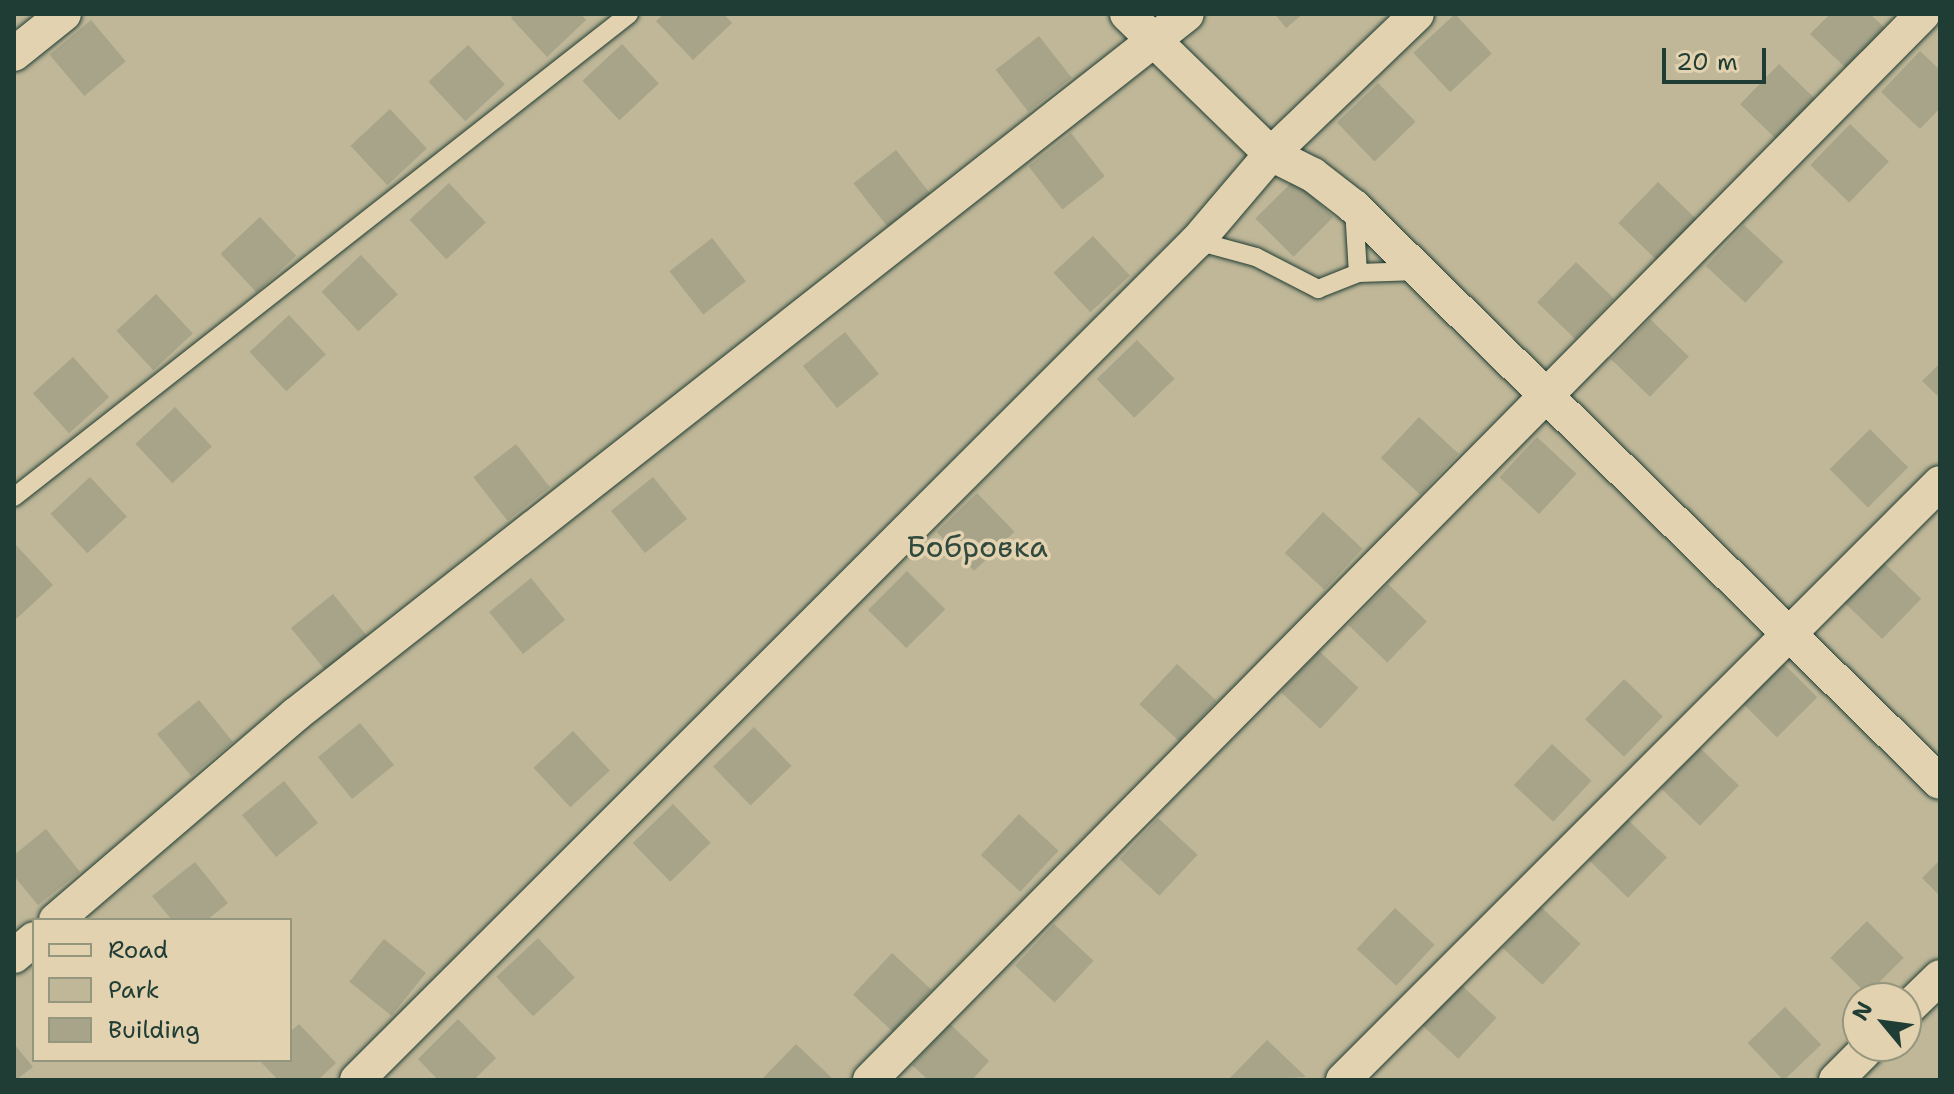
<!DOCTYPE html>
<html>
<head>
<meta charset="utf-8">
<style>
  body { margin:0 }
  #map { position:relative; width:1954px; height:1094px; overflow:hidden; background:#e3d2af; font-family:"Shantell Sans",sans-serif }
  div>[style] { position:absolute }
  .green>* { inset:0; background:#bfb798 }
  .building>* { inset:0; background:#a7a489; transform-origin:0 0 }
  .roads { filter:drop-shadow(0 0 2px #1f3d34) drop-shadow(0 0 2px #1f3d34) }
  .service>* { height:18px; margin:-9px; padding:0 9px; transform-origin:9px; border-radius:9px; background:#e3d2af }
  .minor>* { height:34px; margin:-17px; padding:0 17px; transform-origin:17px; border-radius:17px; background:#e3d2af }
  span { translate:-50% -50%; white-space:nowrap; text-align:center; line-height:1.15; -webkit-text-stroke:7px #e3d2af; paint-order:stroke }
  .park-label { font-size:30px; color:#2f493e }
  .frame { position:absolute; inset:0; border:16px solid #1f3d34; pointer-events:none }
  .legend { position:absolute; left:32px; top:918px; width:260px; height:144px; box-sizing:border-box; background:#e3d2af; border:2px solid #95967e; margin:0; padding:10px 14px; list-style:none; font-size:24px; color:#1f3d34 }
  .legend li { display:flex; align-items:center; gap:16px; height:40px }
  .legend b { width:40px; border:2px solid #95967e }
  .north { position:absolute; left:1842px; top:982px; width:80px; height:80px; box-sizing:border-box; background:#e3d2af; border:2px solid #95967e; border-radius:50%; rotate:299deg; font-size:22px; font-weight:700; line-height:32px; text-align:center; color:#1f3d34 }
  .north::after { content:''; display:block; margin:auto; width:28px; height:36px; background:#1f3d34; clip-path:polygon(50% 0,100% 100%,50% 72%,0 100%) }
  .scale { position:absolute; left:1662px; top:48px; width:104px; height:36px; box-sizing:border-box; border:4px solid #1f3d34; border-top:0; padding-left:10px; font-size:24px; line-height:28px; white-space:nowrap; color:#1f3d34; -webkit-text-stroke:6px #e3d2af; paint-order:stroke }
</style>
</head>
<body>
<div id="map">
  <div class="green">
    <i style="clip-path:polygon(evenodd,14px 14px,1940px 14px,1940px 1080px,14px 1080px,14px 14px,34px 920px,290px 920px,290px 1060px,34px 1060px,34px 920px,14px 14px,1858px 998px,1906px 998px,1906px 1046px,1858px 1046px,1858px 998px)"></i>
  </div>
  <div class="building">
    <i style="clip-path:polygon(514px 14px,581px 14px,586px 20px,547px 57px,511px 18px)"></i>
    <i style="clip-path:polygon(664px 14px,724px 14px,732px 23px,693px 60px,656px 21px)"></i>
    <i style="clip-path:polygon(1275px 14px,1303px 14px,1286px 28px)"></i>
    <i style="left:1455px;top:14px;width:54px;height:57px;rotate:47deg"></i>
    <i style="clip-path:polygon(1830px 14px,1870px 14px,1888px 31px,1850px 72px,1810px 34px)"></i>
    <i style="left:91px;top:20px;width:54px;height:54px;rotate:50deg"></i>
    <i style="left:1039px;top:36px;width:53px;height:55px;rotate:52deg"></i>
    <i style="left:622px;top:44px;width:54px;height:54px;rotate:47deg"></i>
    <i style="left:468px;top:45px;width:54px;height:54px;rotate:47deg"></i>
    <i style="clip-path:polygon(1920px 51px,1940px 70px,1940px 108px,1920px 129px,1881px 92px)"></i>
    <i style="left:1779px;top:64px;width:54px;height:56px;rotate:44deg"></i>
    <i style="left:1378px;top:83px;width:54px;height:57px;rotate:46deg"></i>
    <i style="left:390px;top:109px;width:54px;height:54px;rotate:47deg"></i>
    <i style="left:1850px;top:124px;width:54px;height:57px;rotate:44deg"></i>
    <i style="left:1071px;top:133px;width:55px;height:54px;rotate:52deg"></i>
    <i style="left:896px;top:150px;width:55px;height:54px;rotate:52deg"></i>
    <i style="left:1295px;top:179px;width:54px;height:56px;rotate:45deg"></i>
    <i style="left:1658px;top:182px;width:55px;height:57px;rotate:44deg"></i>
    <i style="left:449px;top:183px;width:54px;height:54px;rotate:47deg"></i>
    <i style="left:260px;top:217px;width:53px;height:54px;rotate:47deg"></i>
    <i style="left:1744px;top:225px;width:54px;height:56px;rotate:43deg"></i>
    <i style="left:1093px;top:236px;width:54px;height:54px;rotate:47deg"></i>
    <i style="left:712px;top:238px;width:55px;height:54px;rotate:52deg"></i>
    <i style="left:361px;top:255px;width:54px;height:54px;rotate:47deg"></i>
    <i style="left:1576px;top:262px;width:53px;height:56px;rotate:44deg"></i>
    <i style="left:156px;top:294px;width:54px;height:54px;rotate:47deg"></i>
    <i style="left:289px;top:315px;width:54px;height:54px;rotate:47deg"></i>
    <i style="left:1650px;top:319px;width:54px;height:56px;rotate:44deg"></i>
    <i style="left:845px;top:332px;width:54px;height:54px;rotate:51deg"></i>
    <i style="left:1137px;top:340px;width:54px;height:56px;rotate:46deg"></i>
    <i style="left:73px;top:357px;width:54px;height:54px;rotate:48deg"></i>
    <i style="clip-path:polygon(1940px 363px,1940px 398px,1922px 381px)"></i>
    <i style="left:175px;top:407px;width:54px;height:54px;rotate:47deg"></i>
    <i style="left:1419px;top:417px;width:54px;height:56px;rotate:43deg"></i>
    <i style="left:1870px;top:429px;width:54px;height:57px;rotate:45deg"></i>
    <i style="left:1537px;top:437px;width:54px;height:55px;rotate:43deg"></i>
    <i style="left:516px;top:444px;width:55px;height:54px;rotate:52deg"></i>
    <i style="left:90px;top:477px;width:54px;height:54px;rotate:47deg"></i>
    <i style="left:653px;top:477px;width:54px;height:54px;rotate:51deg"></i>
    <i style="left:977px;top:493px;width:54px;height:56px;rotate:46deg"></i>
    <i style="left:1323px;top:512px;width:54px;height:56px;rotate:43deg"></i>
    <i style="clip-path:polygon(16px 545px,53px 585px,14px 621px,14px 547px)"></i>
    <i style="left:1883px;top:562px;width:53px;height:56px;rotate:44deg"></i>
    <i style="left:907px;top:571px;width:54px;height:55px;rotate:45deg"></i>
    <i style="left:531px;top:578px;width:54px;height:54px;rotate:51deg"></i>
    <i style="left:1388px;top:584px;width:54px;height:57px;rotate:44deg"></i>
    <i style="left:333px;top:594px;width:54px;height:54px;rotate:51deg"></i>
    <i style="left:1319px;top:651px;width:54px;height:56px;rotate:43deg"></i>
    <i style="left:1779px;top:659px;width:54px;height:57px;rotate:45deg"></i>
    <i style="left:1177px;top:664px;width:54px;height:55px;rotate:43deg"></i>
    <i style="left:1624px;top:679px;width:54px;height:56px;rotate:44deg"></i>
    <i style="left:199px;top:700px;width:54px;height:54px;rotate:51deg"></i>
    <i style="left:360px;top:723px;width:54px;height:54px;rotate:51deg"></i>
    <i style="left:754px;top:727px;width:54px;height:57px;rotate:46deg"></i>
    <i style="left:573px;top:731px;width:54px;height:54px;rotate:47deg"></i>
    <i style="left:1552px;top:744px;width:54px;height:56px;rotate:43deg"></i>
    <i style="left:1700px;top:748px;width:54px;height:56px;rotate:44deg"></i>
    <i style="left:284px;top:781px;width:54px;height:54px;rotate:51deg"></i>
    <i style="left:673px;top:804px;width:54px;height:56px;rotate:46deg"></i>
    <i style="left:1019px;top:814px;width:54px;height:56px;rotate:43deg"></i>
    <i style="left:1158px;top:818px;width:54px;height:56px;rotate:43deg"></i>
    <i style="left:1628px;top:820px;width:54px;height:56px;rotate:44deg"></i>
    <i style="clip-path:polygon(46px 829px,80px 872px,38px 905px,14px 876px,14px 855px)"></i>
    <i style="clip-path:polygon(1940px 860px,1940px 896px,1922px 878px)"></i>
    <i style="clip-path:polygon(195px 862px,228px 903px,207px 920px,172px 920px,152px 896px)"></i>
    <i style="left:1541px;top:907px;width:54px;height:56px;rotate:43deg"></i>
    <i style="left:1395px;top:908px;width:54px;height:56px;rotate:43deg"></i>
    <i style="left:1867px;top:921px;width:52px;height:52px;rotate:45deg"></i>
    <i style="left:1054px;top:924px;width:54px;height:57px;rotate:43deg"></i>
    <i style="left:538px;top:938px;width:54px;height:57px;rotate:47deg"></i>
    <i style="left:384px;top:939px;width:54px;height:55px;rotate:39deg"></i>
    <i style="left:892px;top:953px;width:54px;height:57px;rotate:43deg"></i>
    <i style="left:1457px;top:981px;width:54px;height:56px;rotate:43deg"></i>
    <i style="left:1785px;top:1007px;width:52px;height:52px;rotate:46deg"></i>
    <i style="clip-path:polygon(458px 1019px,496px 1058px,474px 1080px,438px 1080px,418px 1059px)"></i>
    <i style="clip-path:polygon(299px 1024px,336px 1063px,318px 1080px,278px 1080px,259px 1060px,290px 1060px,290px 1032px)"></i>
    <i style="clip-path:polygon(950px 1024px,989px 1061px,972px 1080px,928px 1080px,912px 1065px)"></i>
    <i style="clip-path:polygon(1267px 1040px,1306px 1077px,1228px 1080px)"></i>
    <i style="clip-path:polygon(14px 1044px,33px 1067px,16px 1080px,14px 1080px)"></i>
    <i style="clip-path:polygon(796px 1044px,834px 1080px,761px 1080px)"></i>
  </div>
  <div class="roads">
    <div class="service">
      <i style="left:1354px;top:208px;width:65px;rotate:86.5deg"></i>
      <i style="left:1197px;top:241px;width:61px;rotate:15.2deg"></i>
      <i style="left:1256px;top:257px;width:70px;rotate:27.3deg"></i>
      <i style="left:1318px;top:289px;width:43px;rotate:-21.8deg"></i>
      <i style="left:1358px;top:273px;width:61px;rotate:-1.9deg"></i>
      <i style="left:14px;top:497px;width:782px;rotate:-38.14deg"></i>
    </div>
    <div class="minor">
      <i style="left:1127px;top:14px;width:201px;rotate:44.2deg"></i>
      <i style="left:1271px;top:154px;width:47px;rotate:26.6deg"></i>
      <i style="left:1313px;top:175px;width:51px;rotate:37.8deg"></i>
      <i style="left:1353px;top:206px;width:822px;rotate:44.46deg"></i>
      <i style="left:14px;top:54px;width:64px;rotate:-38.7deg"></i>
      <i style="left:56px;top:920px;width:315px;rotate:-40.6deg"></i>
      <i style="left:295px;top:715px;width:1134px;rotate:-38.16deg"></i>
      <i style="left:14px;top:956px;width:26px;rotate:-40deg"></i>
      <i style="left:1906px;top:1010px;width:47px;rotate:-44.1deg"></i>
      <i style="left:357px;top:1080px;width:1187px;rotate:-44.97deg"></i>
      <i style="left:1197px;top:241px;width:114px;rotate:-49.6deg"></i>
      <i style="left:1271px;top:154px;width:202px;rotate:-43.8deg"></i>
      <i style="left:870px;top:1080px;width:1498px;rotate:-45.35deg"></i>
      <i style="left:1343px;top:1080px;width:844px;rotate:-45deg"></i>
      <i style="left:1836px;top:1080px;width:48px;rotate:-45deg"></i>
    </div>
  </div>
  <div class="park-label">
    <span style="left:977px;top:547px">Бобровка</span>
  </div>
  <div class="frame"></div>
  <ul class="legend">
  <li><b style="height:10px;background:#e3d2af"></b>Road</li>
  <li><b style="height:22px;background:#bfb798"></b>Park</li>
  <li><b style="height:22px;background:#a7a489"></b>Building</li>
  </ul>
  <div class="north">N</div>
  <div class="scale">20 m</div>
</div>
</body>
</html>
